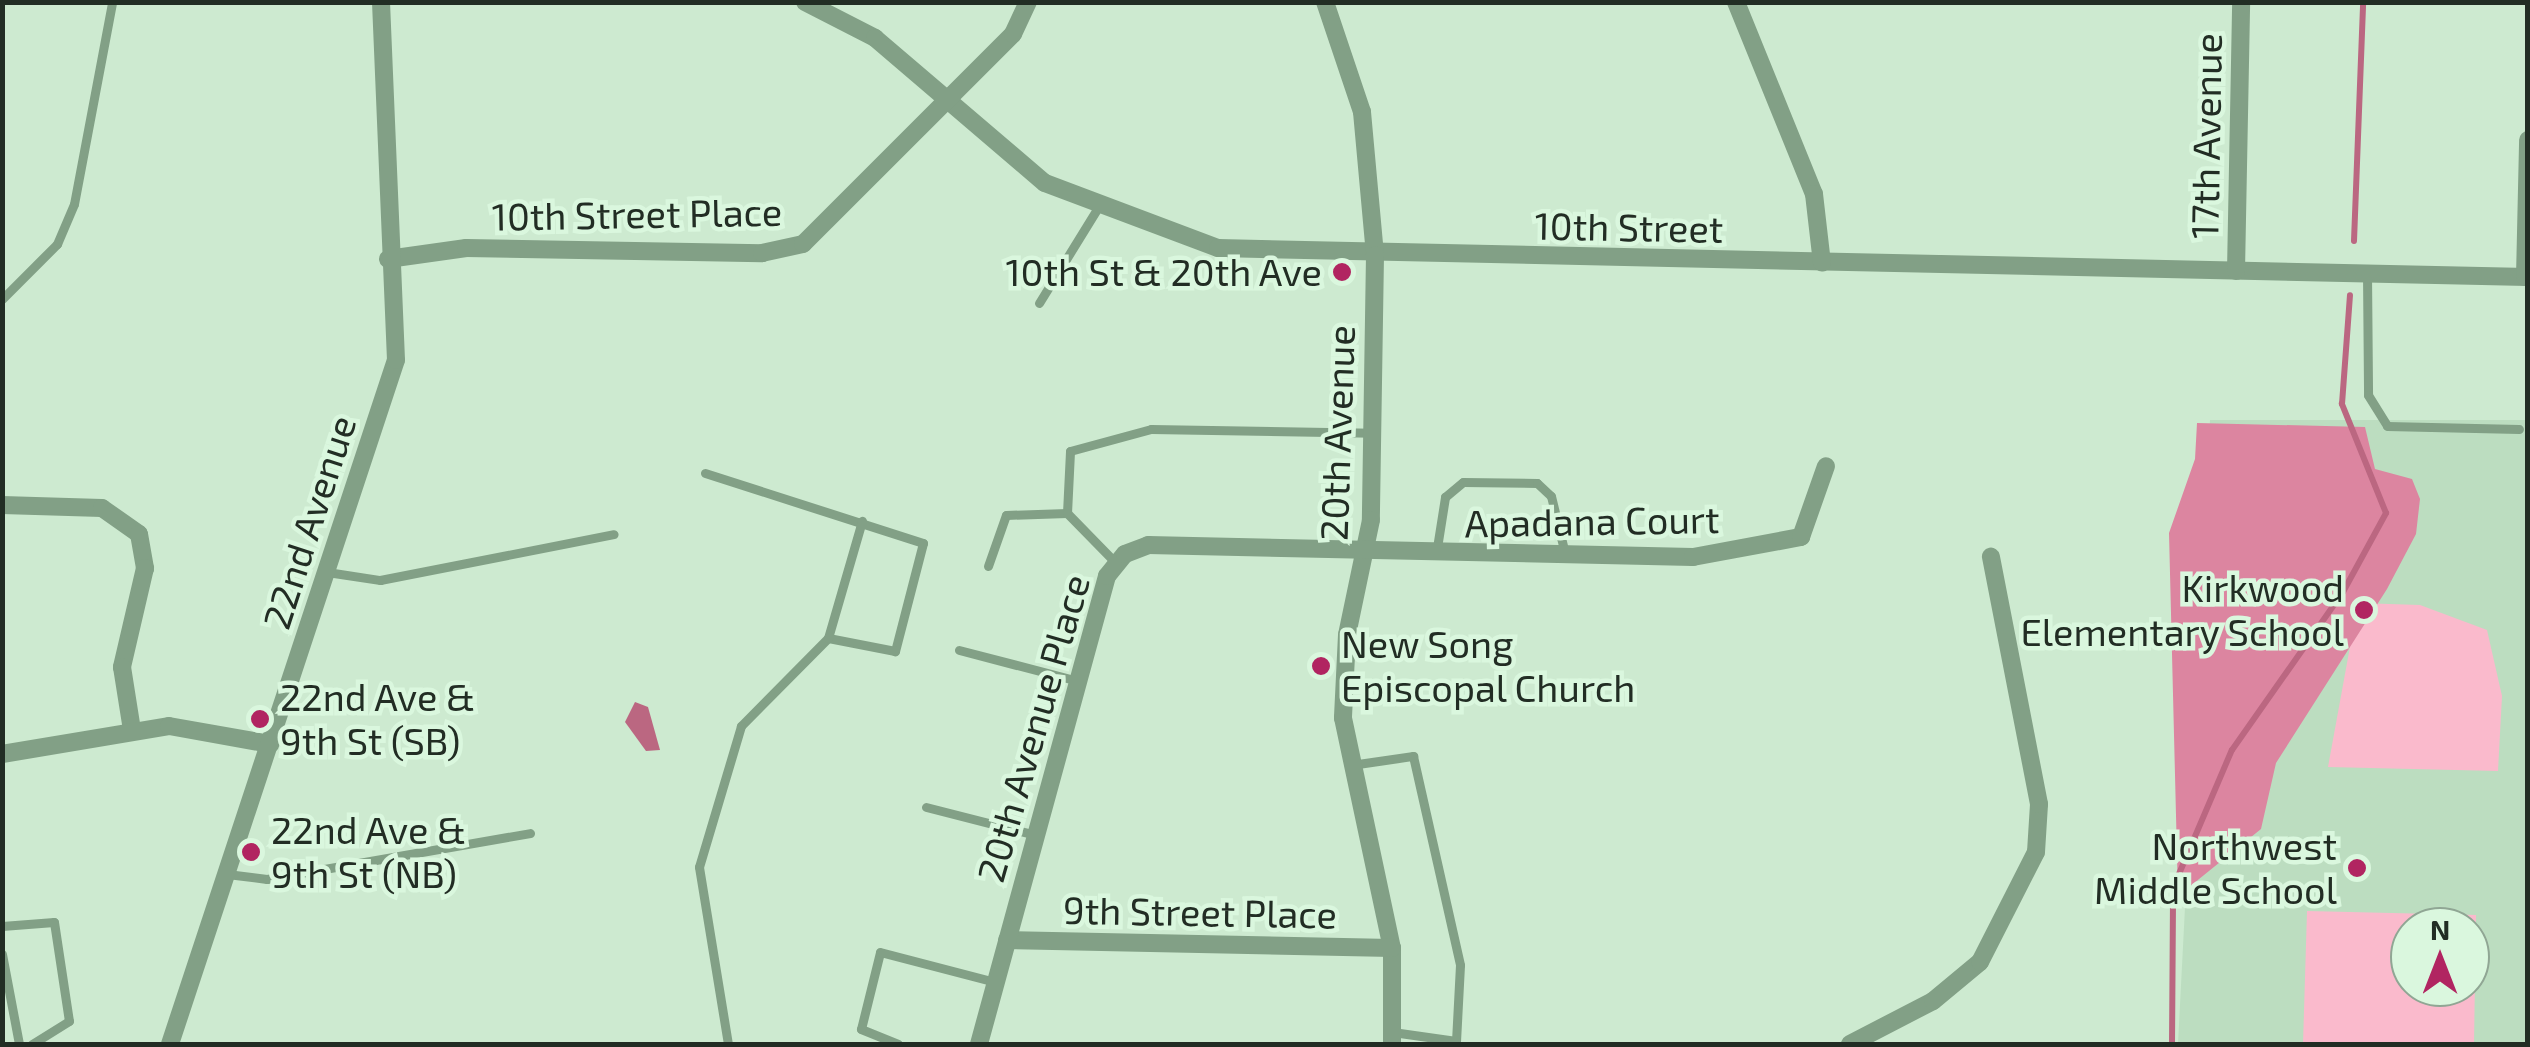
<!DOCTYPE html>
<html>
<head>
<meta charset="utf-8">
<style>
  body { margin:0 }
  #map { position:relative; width:2530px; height:1047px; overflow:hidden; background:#cdead0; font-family:"Exo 2",sans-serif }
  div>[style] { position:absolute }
  .built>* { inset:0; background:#bcddc0 }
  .green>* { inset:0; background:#fabacc }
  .forest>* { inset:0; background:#dc85a0 }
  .water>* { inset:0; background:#bb6781 }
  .stream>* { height:6px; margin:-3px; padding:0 3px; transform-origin:3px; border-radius:3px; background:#bb6781 }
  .service>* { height:9px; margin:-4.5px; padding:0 4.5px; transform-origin:4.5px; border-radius:4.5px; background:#82a086 }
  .minor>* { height:18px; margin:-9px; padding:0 9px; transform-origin:9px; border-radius:9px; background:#82a086 }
  .dots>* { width:28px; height:28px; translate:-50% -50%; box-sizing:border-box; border:5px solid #daf7de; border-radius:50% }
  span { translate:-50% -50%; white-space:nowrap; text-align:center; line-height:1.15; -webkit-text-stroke:9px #daf7de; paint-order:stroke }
  .street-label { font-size:38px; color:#222d24 }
  .poi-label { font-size:38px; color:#222d24 }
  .right { translate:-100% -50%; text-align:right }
  .left { translate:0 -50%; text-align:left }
  .frame { position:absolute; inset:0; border:5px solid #222d24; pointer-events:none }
  .north { position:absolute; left:2390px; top:907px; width:100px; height:100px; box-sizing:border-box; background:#daf7de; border:2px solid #90a694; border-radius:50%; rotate:0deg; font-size:28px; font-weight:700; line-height:40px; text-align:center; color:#222d24 }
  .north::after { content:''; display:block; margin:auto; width:35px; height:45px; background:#b12561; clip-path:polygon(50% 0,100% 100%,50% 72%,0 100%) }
</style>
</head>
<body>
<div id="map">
  <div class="built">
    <i style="clip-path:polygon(evenodd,2210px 420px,2527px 420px,2527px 1044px,2178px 1044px,2210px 420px,2410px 927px,2470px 927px,2470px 987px,2410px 987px,2410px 927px)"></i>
  </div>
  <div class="green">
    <i style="clip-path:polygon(2358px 603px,2420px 605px,2487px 630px,2502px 696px,2498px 771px,2328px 767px)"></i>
    <i style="clip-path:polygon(evenodd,2307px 911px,2476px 915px,2474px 1044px,2303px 1044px,2307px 911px,2410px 927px,2470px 927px,2470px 987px,2410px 987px,2410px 927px)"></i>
  </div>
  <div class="forest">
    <i style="clip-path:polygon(2197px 423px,2365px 427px,2375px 469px,2412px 479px,2420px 499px,2416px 534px,2387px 589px,2276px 763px,2261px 829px,2178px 896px,2169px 533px,2195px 459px)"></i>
  </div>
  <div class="water">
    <i style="clip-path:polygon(635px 702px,648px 707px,660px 750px,646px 751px,625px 722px)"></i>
  </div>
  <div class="stream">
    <i style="left:2354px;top:241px;width:239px;rotate:-87.8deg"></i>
    <i style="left:2172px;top:1044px;width:156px;rotate:-89.6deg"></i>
    <i style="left:2173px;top:888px;width:150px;rotate:-66.9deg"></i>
    <i style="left:2232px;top:750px;width:193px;rotate:-54.9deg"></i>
    <i style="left:2343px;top:592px;width:90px;rotate:-61.4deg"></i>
    <i style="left:2386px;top:513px;width:118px;rotate:-112deg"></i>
    <i style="left:2342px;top:404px;width:109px;rotate:-85.8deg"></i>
  </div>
  <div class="service">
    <i style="left:2367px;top:273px;width:122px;rotate:89.5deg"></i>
    <i style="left:2368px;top:395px;width:36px;rotate:58deg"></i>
    <i style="left:2387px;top:426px;width:132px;rotate:1.3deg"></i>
    <i style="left:2px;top:299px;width:78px;rotate:-45deg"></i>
    <i style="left:57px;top:244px;width:43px;rotate:-67deg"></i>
    <i style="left:74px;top:204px;width:206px;rotate:-79.3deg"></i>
    <i style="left:1039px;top:303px;width:110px;rotate:-58.3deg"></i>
    <i style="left:705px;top:473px;width:229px;rotate:17.8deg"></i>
    <i style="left:923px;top:543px;width:112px;rotate:104.5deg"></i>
    <i style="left:895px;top:651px;width:68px;rotate:-169deg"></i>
    <i style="left:828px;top:638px;width:124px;rotate:134.7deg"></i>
    <i style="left:741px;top:726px;width:147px;rotate:106.6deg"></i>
    <i style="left:699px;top:867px;width:179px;rotate:80.7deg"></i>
    <i style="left:1067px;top:513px;width:62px;rotate:-87.2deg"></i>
    <i style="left:1070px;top:451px;width:84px;rotate:-15.2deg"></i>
    <i style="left:1151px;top:429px;width:221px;rotate:1deg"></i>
    <i style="left:1436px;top:554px;width:58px;rotate:-81deg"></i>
    <i style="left:1445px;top:497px;width:23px;rotate:-40deg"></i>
    <i style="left:1463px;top:482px;width:74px;rotate:0.8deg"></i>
    <i style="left:1537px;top:483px;width:19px;rotate:43deg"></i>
    <i style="left:1551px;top:496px;width:60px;rotate:76.4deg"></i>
    <i style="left:988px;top:566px;width:54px;rotate:-70.6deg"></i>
    <i style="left:1006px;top:515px;width:61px;rotate:-1.9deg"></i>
    <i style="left:1067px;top:513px;width:69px;rotate:45.6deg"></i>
    <i style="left:327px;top:572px;width:54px;rotate:8.6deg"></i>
    <i style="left:380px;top:580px;width:238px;rotate:-11.1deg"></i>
    <i style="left:828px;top:638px;width:122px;rotate:-73.8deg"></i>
    <i style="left:959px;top:650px;width:123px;rotate:14.6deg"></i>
    <i style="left:1351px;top:765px;width:63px;rotate:-8.3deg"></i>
    <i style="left:1413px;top:756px;width:214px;rotate:77.3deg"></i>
    <i style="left:1460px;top:965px;width:76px;rotate:93deg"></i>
    <i style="left:1456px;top:1041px;width:64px;rotate:-171.9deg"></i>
    <i style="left:926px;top:807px;width:114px;rotate:14.3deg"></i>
    <i style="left:227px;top:874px;width:40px;rotate:7.1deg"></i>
    <i style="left:267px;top:879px;width:267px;rotate:-9.9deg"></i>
    <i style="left:2px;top:926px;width:52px;rotate:-4.4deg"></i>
    <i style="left:54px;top:922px;width:100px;rotate:81.4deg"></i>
    <i style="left:69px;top:1021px;width:44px;rotate:148.1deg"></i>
    <i style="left:2px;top:954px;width:92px;rotate:79.3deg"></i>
    <i style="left:898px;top:1044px;width:40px;rotate:-158deg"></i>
    <i style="left:861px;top:1029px;width:79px;rotate:-76.1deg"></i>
    <i style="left:880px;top:952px;width:119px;rotate:14.6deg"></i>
  </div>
  <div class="minor">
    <i style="left:805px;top:2px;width:79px;rotate:27.2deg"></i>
    <i style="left:875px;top:38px;width:223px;rotate:40.5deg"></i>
    <i style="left:1045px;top:183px;width:185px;rotate:20.6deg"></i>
    <i style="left:1218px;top:248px;width:1310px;rotate:1.27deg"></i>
    <i style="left:1325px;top:2px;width:116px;rotate:71.4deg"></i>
    <i style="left:1362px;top:112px;width:144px;rotate:84.8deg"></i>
    <i style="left:1375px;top:255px;width:265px;rotate:90.9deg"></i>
    <i style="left:1371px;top:520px;width:117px;rotate:101.8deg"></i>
    <i style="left:1347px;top:635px;width:83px;rotate:92.8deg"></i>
    <i style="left:1343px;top:718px;width:235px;rotate:78deg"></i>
    <i style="left:1392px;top:948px;width:96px;rotate:90deg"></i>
    <i style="left:1736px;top:2px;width:207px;rotate:67.9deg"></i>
    <i style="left:1814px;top:194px;width:69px;rotate:83.4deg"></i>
    <i style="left:388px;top:259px;width:79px;rotate:-8deg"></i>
    <i style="left:466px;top:248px;width:296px;rotate:1deg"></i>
    <i style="left:762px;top:253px;width:42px;rotate:-12.4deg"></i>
    <i style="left:803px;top:244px;width:297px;rotate:-45deg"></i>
    <i style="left:1013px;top:34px;width:35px;rotate:-65deg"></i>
    <i style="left:2236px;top:271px;width:269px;rotate:-88.9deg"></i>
    <i style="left:2525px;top:277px;width:137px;rotate:-88.7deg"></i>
    <i style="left:2px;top:505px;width:100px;rotate:1.7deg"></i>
    <i style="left:102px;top:508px;width:45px;rotate:35.1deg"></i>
    <i style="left:139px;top:534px;width:35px;rotate:80deg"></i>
    <i style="left:145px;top:568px;width:102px;rotate:103.1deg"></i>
    <i style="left:122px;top:667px;width:64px;rotate:81deg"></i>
    <i style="left:2px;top:754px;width:169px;rotate:-9.5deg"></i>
    <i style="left:169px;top:726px;width:103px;rotate:10.1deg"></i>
    <i style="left:1007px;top:940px;width:385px;rotate:1.2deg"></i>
    <i style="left:170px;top:1044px;width:720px;rotate:-71.72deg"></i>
    <i style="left:396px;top:360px;width:358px;rotate:-92.4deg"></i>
    <i style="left:979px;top:1044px;width:485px;rotate:-74.7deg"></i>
    <i style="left:1107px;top:576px;width:28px;rotate:-51deg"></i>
    <i style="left:1125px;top:554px;width:25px;rotate:-21deg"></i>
    <i style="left:1148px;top:545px;width:545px;rotate:1.26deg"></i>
    <i style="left:1693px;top:557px;width:110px;rotate:-10.5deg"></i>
    <i style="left:1801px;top:537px;width:75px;rotate:-70.6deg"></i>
    <i style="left:1850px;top:1044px;width:93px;rotate:-27.4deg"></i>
    <i style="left:1933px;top:1001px;width:61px;rotate:-39.7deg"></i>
    <i style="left:1980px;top:962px;width:123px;rotate:-63deg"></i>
    <i style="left:2036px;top:852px;width:48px;rotate:-86.4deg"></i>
    <i style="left:2039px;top:804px;width:252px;rotate:-101deg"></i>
  </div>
  <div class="dots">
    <i style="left:1342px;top:272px;background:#b12561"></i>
    <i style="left:2364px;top:610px;background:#b12561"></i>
    <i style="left:1321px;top:666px;background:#b12561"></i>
    <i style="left:260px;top:719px;background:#b12561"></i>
    <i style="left:251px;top:852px;background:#b12561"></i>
    <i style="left:2357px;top:868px;background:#b12561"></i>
  </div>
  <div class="street-label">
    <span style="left:2206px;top:136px;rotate:-89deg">17th Avenue</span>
    <span style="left:637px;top:214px;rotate:-1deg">10th Street Place</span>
    <span style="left:1629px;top:227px;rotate:1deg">10th Street</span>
    <span style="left:1337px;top:433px;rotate:-88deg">20th Avenue</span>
    <span style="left:1592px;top:521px;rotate:-1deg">Apadana Court</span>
    <span style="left:309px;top:522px;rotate:-72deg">22nd Avenue</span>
    <span style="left:1033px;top:728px;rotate:-74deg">20th Avenue Place</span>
    <span style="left:1200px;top:912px;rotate:1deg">9th Street Place</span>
  </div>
  <div class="poi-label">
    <span class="right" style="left:1322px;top:272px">10th St &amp; 20th Ave</span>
    <span class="right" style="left:2344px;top:610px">Kirkwood<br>Elementary School</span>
    <span class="left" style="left:1341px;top:666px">New Song<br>Episcopal Church</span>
    <span class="left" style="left:280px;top:719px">22nd Ave &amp;<br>9th St (SB)</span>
    <span class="left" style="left:271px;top:852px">22nd Ave &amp;<br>9th St (NB)</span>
    <span class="right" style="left:2337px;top:868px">Northwest<br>Middle School</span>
  </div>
  <div class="frame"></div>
  <div class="north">N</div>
</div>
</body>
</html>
